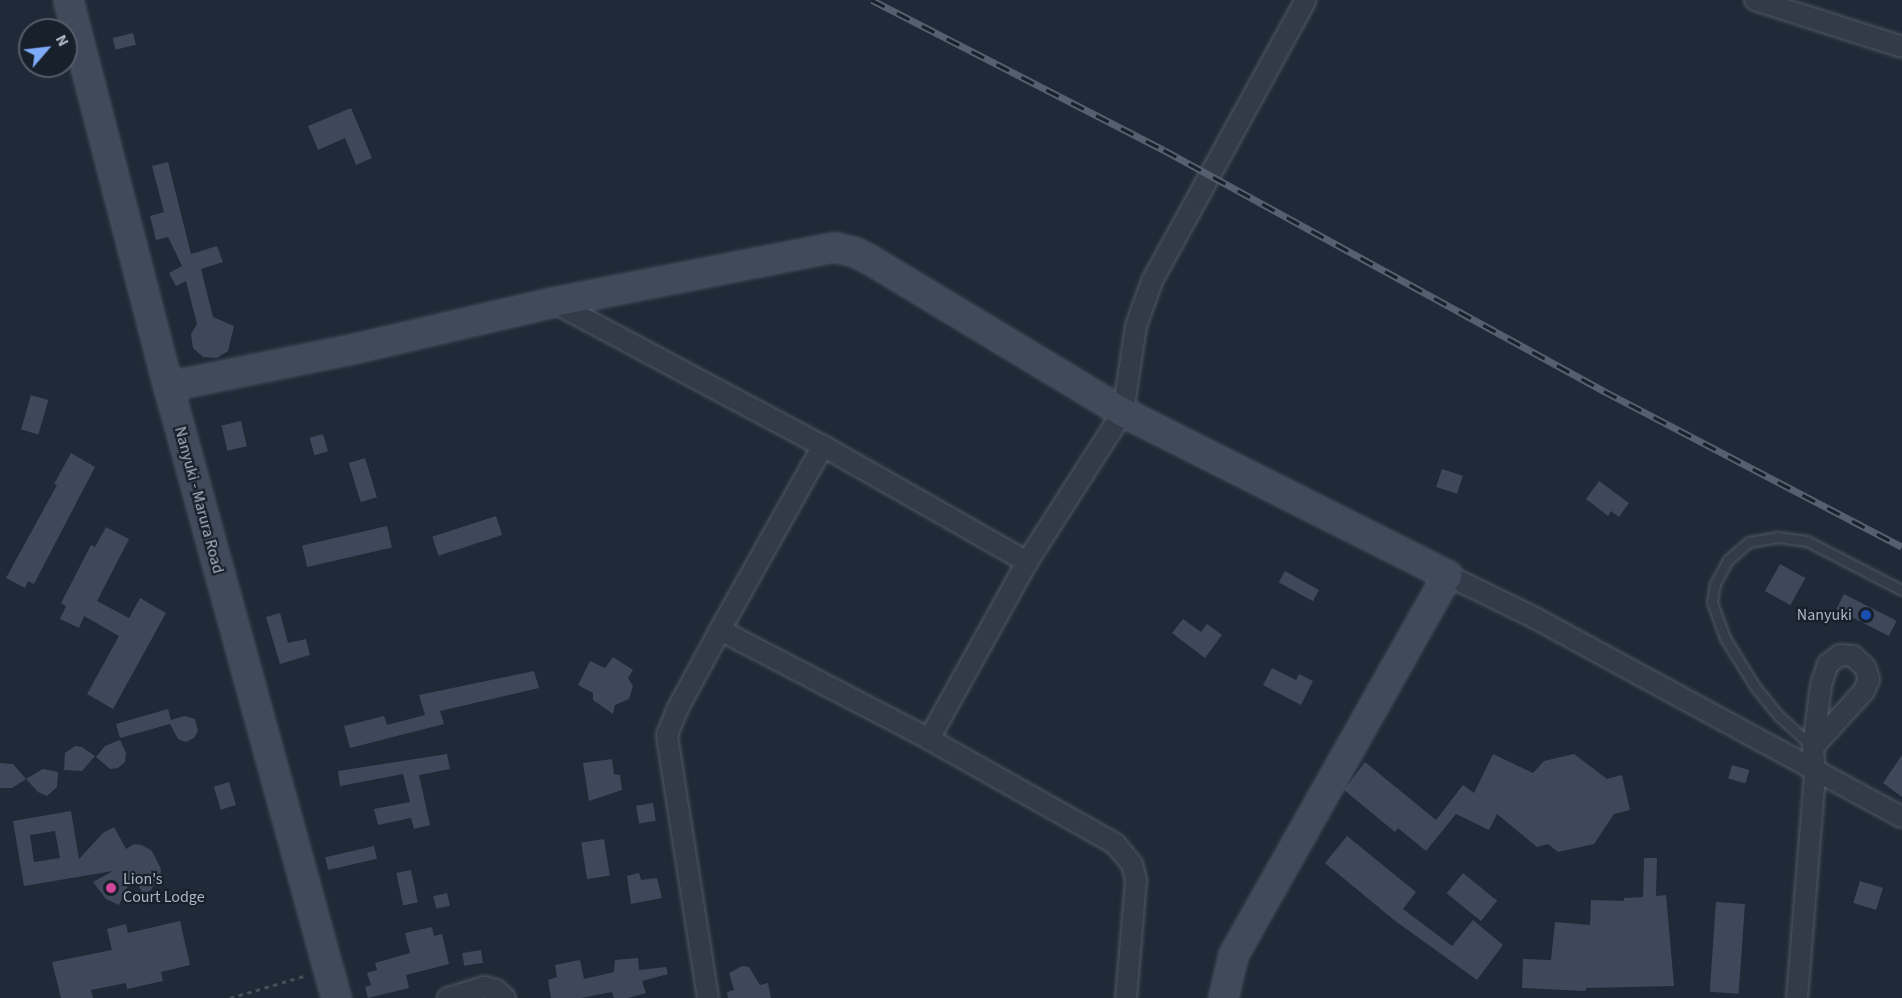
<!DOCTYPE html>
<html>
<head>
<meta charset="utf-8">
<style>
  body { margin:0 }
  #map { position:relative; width:1902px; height:998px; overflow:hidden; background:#1f2937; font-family:"Source Sans 3",sans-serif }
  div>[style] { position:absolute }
  .building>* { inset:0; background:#3d495a; transform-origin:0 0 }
  .path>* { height:3px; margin-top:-1.5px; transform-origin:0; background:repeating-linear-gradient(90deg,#3f5256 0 4.5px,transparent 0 9px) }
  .roads { filter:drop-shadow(0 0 2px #505866) drop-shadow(0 0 2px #505866) }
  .lane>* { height:9px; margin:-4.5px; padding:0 4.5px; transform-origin:4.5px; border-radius:4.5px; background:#333b48 }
  .street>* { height:20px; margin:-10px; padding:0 10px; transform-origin:10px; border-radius:10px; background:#333b48 }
  .secondary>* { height:27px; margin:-13.5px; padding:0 13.5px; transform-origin:13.5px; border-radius:13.5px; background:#414a5b }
  .rail>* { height:7px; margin-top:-3.5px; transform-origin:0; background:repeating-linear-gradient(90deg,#18202c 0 14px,#555f6f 0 28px); box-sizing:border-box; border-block:2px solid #555f6f }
  .dots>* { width:16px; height:16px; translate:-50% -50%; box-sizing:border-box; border:3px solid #18202c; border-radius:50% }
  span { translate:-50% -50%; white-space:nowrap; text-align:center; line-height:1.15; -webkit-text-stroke:4.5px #18202c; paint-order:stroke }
  .street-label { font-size:16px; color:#adb5c5 }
  .poi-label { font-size:16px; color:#adb5c5 }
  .right { translate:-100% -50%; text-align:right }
  .left { translate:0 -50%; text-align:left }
  .north { position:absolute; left:18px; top:18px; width:60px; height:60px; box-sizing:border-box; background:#18202c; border:2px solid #545c69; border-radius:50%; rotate:62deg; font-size:16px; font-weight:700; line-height:24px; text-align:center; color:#adb5c5 }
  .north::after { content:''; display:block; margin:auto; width:21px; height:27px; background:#7daaf9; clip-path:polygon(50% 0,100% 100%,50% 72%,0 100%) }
</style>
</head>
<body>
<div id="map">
  <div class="building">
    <i style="left:133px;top:33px;width:12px;height:21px;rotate:76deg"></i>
    <i style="clip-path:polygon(351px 108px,372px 158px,356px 165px,345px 138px,318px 150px,308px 126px)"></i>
    <i style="clip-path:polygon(168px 162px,191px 254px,217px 246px,223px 262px,201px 269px,213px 317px,234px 326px,228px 351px,217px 358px,203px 357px,193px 348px,191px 334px,197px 324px,186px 281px,176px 286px,169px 273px,182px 266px,168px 237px,156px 240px,150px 216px,164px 212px,152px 166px)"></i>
    <i style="left:31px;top:395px;width:18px;height:36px;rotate:16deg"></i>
    <i style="left:241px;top:421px;width:26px;height:20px;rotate:77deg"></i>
    <i style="left:323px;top:434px;width:18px;height:14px;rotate:74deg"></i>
    <i style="clip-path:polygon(71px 453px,95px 467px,34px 584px,28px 581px,25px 588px,6px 578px,57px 485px,54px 484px)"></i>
    <i style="left:365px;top:458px;width:41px;height:17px;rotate:73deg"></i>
    <i style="left:1442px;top:469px;width:22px;height:19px;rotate:18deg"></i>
    <i style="clip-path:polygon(1599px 481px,1629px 503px,1619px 517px,1611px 511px,1608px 516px,1586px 499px)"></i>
    <i style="left:496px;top:516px;width:20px;height:67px;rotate:72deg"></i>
    <i style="left:387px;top:526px;width:22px;height:87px;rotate:77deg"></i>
    <i style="clip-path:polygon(106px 527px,129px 539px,97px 601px,129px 618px,140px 598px,166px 613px,113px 709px,87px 694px,119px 636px,84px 616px,79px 628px,60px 619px,66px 606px,61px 603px,91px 545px,95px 547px)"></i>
    <i style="left:1780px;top:564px;width:29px;height:31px;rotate:29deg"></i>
    <i style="left:1285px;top:571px;width:39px;height:13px;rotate:29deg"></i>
    <i style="left:1844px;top:594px;width:59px;height:17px;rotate:27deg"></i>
    <i style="clip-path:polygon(280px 613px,288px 643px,306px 639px,310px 655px,280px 664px,266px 617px)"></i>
    <i style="clip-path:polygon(1183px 619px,1201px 632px,1207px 624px,1222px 635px,1205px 658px,1172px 633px)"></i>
    <i style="clip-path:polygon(613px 657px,633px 670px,628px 678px,633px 686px,629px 699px,615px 705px,613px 714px,593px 700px,593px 693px,578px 685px,590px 661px,605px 668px)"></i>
    <i style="clip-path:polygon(1272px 668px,1296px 680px,1299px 674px,1313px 681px,1301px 705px,1263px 685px)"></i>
    <i style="clip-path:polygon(534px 671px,539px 688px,440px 711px,444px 724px,350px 748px,344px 726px,384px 716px,387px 725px,425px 715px,419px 695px)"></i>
    <i style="clip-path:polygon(168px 709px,171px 720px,184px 716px,195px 719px,198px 731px,194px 738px,186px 742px,178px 739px,170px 724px,120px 738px,116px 724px)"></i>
    <i style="clip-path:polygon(120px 740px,126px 753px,125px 762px,118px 768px,110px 769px,96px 757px,105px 746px)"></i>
    <i style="clip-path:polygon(75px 746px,82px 747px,95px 756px,82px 771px,64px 770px,65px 753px)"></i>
    <i style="clip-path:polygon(447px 754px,450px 769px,419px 775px,430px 825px,414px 829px,411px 818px,378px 825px,374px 809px,410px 802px,403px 774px,340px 786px,338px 771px)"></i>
    <i style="clip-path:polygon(1493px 754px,1533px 773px,1544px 761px,1574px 754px,1607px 779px,1622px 775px,1630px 810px,1614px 814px,1594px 844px,1558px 852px,1548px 844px,1537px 847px,1497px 814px,1489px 830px,1456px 814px,1426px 851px,1398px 828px,1395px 832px,1344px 790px,1365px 762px,1436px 820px,1463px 785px,1474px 793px)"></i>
    <i style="clip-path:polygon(1902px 755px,1902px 797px,1883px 783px)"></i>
    <i style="clip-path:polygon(612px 759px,614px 774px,620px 775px,622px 790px,589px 801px,583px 763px)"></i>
    <i style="clip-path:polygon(0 763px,13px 764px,26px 779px,43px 769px,58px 772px,57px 787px,47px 796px,38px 792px,26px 779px,12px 788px,0 788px)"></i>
    <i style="left:1732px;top:765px;width:18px;height:14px;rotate:16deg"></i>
    <i style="left:229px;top:782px;width:24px;height:16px;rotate:73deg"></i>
    <i style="left:653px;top:803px;width:18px;height:17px;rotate:81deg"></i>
    <i style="clip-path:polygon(evenodd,71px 811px,79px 859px,103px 833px,114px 827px,126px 849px,134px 844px,142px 845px,152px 851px,161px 869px,160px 877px,150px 891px,143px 894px,133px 875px,119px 905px,106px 899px,93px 882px,113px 871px,24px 886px,13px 821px,71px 811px,55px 831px,60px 858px,34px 862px,30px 835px,55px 831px)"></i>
    <i style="clip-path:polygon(1347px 836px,1416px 892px,1403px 909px,1452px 946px,1473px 920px,1503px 945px,1477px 980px,1394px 920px,1325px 863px)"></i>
    <i style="left:604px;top:839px;width:37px;height:23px;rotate:81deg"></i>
    <i style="left:374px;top:846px;width:13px;height:50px;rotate:77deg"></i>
    <i style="clip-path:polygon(1644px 858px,1657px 858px,1656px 896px,1666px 895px,1674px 986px,1586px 988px,1586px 991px,1522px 988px,1523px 959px,1551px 960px,1555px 922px,1590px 925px,1591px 900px,1624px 901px,1624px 898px,1643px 897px)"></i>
    <i style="left:411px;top:870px;width:33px;height:15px;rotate:78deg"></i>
    <i style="clip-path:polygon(639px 873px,641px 880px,657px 878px,662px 898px,631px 904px,627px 876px)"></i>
    <i style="left:1463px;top:873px;width:44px;height:26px;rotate:39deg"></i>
    <i style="left:1860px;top:881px;width:24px;height:23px;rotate:17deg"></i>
    <i style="left:447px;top:893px;width:13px;height:14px;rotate:77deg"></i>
    <i style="left:1716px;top:902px;width:29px;height:90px;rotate:4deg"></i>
    <i style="clip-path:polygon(180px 921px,190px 965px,161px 972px,163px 981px,127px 989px,126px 983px,91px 990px,93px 998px,61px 998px,52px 962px,112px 950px,107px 929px,126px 924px,128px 933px)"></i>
    <i style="clip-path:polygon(432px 927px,434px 936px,442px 934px,449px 964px,406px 975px,409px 988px,368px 998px,365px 987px,371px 985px,367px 973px,377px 970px,375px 963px,410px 953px,405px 933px)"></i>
    <i style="left:481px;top:950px;width:13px;height:19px;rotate:81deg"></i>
    <i style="clip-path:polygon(638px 958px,639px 970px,666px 967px,668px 974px,642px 981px,646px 993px,628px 998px,614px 998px,612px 992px,581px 998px,551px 998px,548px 980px,557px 977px,555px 965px,580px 960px,584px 979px,614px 972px,615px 960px)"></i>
    <i style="clip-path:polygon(742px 966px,749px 967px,760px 985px,768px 983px,771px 998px,728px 998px,727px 992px,734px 990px,729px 973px)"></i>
  </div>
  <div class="path">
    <i style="left:230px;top:998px;width:80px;rotate:-16.6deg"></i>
  </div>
  <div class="roads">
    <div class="lane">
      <i style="left:1813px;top:747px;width:47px;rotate:-137.6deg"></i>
      <i style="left:1778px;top:715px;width:38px;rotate:-129deg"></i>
      <i style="left:1754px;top:685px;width:55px;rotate:-121.7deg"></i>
      <i style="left:1725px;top:638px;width:38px;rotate:-110deg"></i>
      <i style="left:1712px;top:602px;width:18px;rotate:-81deg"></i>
      <i style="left:1715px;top:584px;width:27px;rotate:-62deg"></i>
      <i style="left:1728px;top:560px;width:28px;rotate:-41deg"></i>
      <i style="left:1749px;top:542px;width:29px;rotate:-10deg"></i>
      <i style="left:1778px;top:537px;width:29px;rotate:8deg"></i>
      <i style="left:1807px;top:541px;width:107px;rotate:27.3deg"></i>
    </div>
    <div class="street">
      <i style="left:1755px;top:0;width:154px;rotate:17.7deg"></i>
      <i style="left:553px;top:302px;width:306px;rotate:28.1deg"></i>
      <i style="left:823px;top:446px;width:235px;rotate:29.6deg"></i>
      <i style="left:1447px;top:575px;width:98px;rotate:26deg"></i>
      <i style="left:1535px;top:618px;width:417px;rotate:28.5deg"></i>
      <i style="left:720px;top:630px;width:236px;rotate:27.5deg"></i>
      <i style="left:929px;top:739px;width:214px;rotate:29.4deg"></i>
      <i style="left:1115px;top:844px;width:26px;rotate:50deg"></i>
      <i style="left:1132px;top:864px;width:16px;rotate:76deg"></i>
      <i style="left:1136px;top:880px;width:118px;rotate:94.8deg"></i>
      <i style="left:929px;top:739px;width:202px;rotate:-61deg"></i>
      <i style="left:1027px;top:562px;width:178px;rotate:-57.4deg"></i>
      <i style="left:1123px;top:412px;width:87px;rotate:-81.4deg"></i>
      <i style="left:1136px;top:326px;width:48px;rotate:-70.4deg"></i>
      <i style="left:1152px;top:281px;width:320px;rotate:-61.3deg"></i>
      <i style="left:448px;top:998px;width:38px;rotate:-17deg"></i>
      <i style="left:484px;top:987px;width:12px;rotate:14deg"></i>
      <i style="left:496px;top:990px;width:12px;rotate:42deg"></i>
      <i style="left:708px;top:998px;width:266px;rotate:-98.9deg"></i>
      <i style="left:667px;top:735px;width:29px;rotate:-68deg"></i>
      <i style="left:678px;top:708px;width:89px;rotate:-61.7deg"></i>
      <i style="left:720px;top:630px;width:211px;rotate:-60.8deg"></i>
      <i style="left:1797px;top:998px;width:227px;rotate:-85.4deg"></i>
      <i style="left:1815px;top:772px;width:25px;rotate:-95deg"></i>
      <i style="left:1813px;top:747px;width:63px;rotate:-82.6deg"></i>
      <i style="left:1821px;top:685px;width:22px;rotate:-72deg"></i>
      <i style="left:1828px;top:664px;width:15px;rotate:-37deg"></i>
      <i style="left:1840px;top:655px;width:13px;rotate:4deg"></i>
      <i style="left:1853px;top:656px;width:16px;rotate:43deg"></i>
      <i style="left:1865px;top:667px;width:13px;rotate:72deg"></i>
      <i style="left:1869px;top:679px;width:13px;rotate:113deg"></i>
      <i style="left:1864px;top:691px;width:76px;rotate:132.3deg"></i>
    </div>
    <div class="secondary">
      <i style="left:68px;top:0;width:399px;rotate:75.5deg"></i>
      <i style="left:168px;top:386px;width:635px;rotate:74.65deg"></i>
      <i style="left:168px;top:386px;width:187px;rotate:-11.4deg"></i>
      <i style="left:351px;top:349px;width:207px;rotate:-13.1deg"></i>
      <i style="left:553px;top:302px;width:286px;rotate:-11.1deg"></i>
      <i style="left:834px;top:247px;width:22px;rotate:13deg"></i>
      <i style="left:855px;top:252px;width:16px;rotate:27deg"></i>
      <i style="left:869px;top:259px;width:297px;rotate:31.1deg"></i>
      <i style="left:1123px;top:412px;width:363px;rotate:26.7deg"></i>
      <i style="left:1447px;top:575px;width:436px;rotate:119.4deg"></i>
      <i style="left:1233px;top:955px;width:44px;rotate:103.1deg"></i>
    </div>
  </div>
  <div class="rail">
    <i style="left:872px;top:0;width:328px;rotate:27.2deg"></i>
    <i style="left:1164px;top:150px;width:502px;rotate:28.71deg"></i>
    <i style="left:1604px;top:391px;width:336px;rotate:27.6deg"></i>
  </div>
  <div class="dots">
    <i style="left:1866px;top:615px;background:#1a4fb4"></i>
    <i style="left:111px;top:888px;background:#d1479c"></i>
  </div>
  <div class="street-label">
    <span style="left:199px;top:500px;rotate:75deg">Nanyuki - Marura Road</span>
  </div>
  <div class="poi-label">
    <span class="right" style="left:1852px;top:615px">Nanyuki</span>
    <span class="left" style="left:123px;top:888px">Lion's<br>Court Lodge</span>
  </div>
  <div class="north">N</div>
</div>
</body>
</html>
